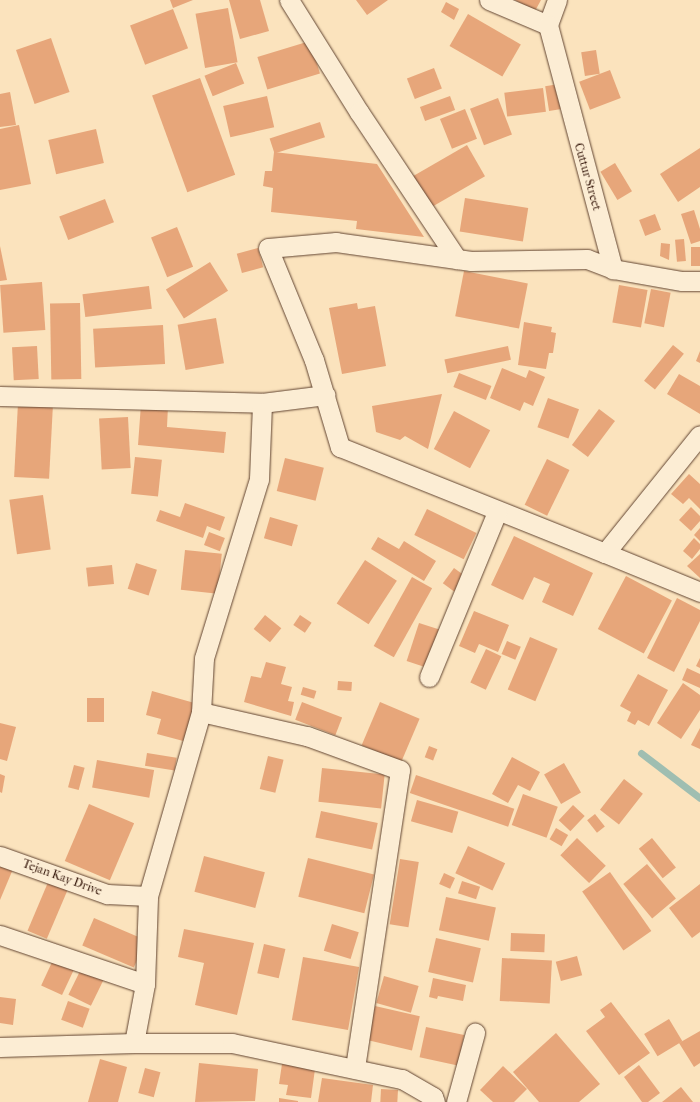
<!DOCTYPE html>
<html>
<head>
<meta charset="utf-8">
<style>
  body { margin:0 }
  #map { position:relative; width:700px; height:1102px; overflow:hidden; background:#fbe3bd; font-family:"IM FELL French Canon",serif }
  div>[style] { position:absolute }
  .stream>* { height:7px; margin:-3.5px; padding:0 3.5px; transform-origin:3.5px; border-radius:3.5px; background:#9fbeb1 }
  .building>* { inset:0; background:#e7a67a; transform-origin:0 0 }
  .roads { filter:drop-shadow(0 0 1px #624532) drop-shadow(0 0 1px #624532) }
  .minor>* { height:19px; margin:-9.5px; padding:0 9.5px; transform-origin:9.5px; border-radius:9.5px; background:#fcedd4 }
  span { translate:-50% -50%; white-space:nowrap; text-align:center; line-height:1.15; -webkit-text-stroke:3px #fcedd4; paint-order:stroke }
  .street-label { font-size:12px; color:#2f1004 }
</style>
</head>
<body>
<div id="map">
  <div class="stream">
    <i style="left:641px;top:753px;width:74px;rotate:37.3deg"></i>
  </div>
  <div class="building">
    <i style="clip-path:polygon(170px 0,193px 0,173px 8px)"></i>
    <i style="clip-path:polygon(229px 0,260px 0,269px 31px,240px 39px)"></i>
    <i style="clip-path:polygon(356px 0,388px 0,367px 15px)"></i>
    <i style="clip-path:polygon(515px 0,541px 0,535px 11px)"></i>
    <i style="clip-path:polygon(446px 2px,459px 9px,454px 20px,441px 12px)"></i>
    <i style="left:228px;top:8px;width:55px;height:33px;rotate:80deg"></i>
    <i style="left:173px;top:9px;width:42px;height:46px;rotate:69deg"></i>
    <i style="left:468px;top:14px;width:61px;height:37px;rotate:30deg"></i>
    <i style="left:51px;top:38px;width:57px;height:37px;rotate:71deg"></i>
    <i style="left:310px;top:41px;width:34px;height:55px;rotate:73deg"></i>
    <i style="left:596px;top:50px;width:24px;height:15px;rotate:81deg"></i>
    <i style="left:236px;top:63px;width:22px;height:34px;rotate:68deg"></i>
    <i style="left:434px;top:68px;width:22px;height:29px;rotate:69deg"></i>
    <i style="left:610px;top:70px;width:30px;height:33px;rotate:69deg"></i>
    <i style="left:200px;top:78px;width:103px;height:51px;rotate:70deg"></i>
    <i style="left:559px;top:84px;width:25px;height:14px;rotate:81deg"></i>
    <i style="left:543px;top:88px;width:24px;height:39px;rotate:83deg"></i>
    <i style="clip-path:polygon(10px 92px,16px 125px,0 127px,0 94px)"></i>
    <i style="left:267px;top:96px;width:32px;height:45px;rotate:77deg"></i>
    <i style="left:450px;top:96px;width:15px;height:32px;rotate:70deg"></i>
    <i style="left:498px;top:98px;width:39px;height:30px;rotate:69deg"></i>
    <i style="left:465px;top:109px;width:32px;height:27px;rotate:68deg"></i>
    <i style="left:320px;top:122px;width:16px;height:53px;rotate:72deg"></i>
    <i style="clip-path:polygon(19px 125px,31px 184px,0 190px,0 129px)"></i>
    <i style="left:96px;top:129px;width:35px;height:49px;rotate:77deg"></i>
    <i style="left:467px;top:145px;width:36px;height:63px;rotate:60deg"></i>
    <i style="clip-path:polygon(700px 148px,700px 187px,678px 202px,660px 174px)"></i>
    <i style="clip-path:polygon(274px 152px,377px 164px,424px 237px,356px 229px,357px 221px,271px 212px,273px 188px,263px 186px,265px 171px,272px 171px)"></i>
    <i style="left:615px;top:163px;width:33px;height:17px;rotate:59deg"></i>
    <i style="left:465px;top:198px;width:64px;height:34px;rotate:9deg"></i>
    <i style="left:105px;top:199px;width:25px;height:49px;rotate:69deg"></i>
    <i style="clip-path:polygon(694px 210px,700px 229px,700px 241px,691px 244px,681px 214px)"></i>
    <i style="left:655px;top:214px;width:17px;height:17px;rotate:69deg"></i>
    <i style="left:177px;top:227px;width:43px;height:28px;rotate:68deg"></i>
    <i style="left:684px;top:239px;width:22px;height:9px;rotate:85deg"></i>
    <i style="clip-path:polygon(661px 243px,670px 244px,669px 260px,660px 256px)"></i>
    <i style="clip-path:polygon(0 246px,7px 280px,0 281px)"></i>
    <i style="left:691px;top:247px;width:9px;height:19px"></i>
    <i style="left:258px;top:248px;width:20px;height:22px;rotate:75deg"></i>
    <i style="left:210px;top:262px;width:34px;height:52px;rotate:58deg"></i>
    <i style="left:464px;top:271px;width:65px;height:46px;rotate:11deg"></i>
    <i style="left:42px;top:282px;width:48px;height:42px;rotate:86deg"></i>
    <i style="left:619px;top:285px;width:29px;height:38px;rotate:10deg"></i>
    <i style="left:149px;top:286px;width:23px;height:67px;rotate:83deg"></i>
    <i style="left:651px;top:289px;width:20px;height:35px;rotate:11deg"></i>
    <i style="left:80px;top:303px;width:76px;height:30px;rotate:89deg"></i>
    <i style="clip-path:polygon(357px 303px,358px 309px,375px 306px,386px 366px,342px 374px,329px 308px)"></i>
    <i style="left:216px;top:318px;width:46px;height:39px;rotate:80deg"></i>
    <i style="clip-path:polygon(524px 322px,552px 327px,551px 332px,556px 333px,553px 353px,549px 353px,546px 369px,518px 365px)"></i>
    <i style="left:163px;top:325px;width:39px;height:70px;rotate:87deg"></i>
    <i style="left:673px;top:345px;width:14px;height:46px;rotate:39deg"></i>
    <i style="left:37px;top:346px;width:33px;height:25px;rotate:87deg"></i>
    <i style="left:508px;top:346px;width:14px;height:65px;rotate:78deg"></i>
    <i style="clip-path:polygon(700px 351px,700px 363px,696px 361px)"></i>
    <i style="clip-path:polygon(502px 368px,526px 378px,529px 370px,545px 377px,533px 406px,524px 402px,520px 411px,490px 398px)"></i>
    <i style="left:459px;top:373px;width:35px;height:15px;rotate:22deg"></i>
    <i style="clip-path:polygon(679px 374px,700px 386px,700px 414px,667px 394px)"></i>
    <i style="clip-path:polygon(442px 394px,428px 449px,405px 436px,400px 440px,376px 432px,372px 406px)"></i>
    <i style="left:548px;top:398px;width:33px;height:31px;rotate:20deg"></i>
    <i style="left:18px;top:403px;width:35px;height:74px;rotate:3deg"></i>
    <i style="clip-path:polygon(141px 404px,168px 406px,167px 427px,226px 432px,224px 453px,138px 445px)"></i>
    <i style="left:599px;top:409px;width:20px;height:45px;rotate:37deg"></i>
    <i style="left:454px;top:411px;width:41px;height:43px;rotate:28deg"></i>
    <i style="left:128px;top:417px;width:51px;height:29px;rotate:87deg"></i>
    <i style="left:135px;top:457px;width:27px;height:37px;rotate:6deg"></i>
    <i style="left:285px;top:458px;width:40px;height:34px;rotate:14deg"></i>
    <i style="left:547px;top:459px;width:25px;height:51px;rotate:26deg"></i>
    <i style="clip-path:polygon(689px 474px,700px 484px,700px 509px,689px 498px,683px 504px,671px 494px)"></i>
    <i style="left:43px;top:495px;width:55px;height:34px;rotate:82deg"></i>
    <i style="clip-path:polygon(185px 503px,225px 517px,220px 531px,207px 526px,203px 538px,156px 521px,160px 510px,180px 517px)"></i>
    <i style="clip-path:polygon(691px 507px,700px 516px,700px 521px,691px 531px,679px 520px)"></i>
    <i style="left:427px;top:509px;width:55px;height:29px;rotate:26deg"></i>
    <i style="left:270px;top:517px;width:29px;height:22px;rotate:16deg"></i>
    <i style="clip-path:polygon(700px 528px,700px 541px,694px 535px)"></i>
    <i style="left:209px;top:532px;width:17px;height:14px;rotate:21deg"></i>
    <i style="clip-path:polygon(514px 536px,593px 573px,573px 616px,542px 602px,550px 584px,534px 577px,523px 600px,491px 585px)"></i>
    <i style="clip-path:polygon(378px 537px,399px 549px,404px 541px,436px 561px,424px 581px,371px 549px)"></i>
    <i style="clip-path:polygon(694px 538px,700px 544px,700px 549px,692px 559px,683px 551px)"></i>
    <i style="left:185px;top:550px;width:37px;height:40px;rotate:6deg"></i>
    <i style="clip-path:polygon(700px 554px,700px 578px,687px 566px)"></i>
    <i style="left:365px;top:560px;width:38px;height:52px;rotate:33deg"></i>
    <i style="left:136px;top:563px;width:22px;height:27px;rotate:18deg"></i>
    <i style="left:112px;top:565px;width:19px;height:26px;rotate:84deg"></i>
    <i style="left:454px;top:568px;width:14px;height:19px;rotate:36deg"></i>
    <i style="left:626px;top:576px;width:52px;height:60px;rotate:28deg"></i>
    <i style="left:412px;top:577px;width:23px;height:79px;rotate:29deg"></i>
    <i style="clip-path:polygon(677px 598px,700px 610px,700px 621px,674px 672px,647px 658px)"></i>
    <i style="clip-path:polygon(474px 611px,509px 625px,498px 652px,479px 644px,475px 653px,459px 646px)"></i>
    <i style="left:265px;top:615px;width:21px;height:18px;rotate:39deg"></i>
    <i style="left:300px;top:615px;width:14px;height:12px;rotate:34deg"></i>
    <i style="left:419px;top:623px;width:23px;height:40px;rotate:18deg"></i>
    <i style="left:530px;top:637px;width:30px;height:57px;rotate:23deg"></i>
    <i style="left:507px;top:641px;width:15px;height:14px;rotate:23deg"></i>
    <i style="left:486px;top:649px;width:17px;height:37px;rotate:25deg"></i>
    <i style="clip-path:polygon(700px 658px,700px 668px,696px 666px)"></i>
    <i style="clip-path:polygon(266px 662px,286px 667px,281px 684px,292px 687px,288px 701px,294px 702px,291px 716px,244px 702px,251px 676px,261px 678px)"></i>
    <i style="clip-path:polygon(687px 668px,700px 674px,700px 688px,682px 680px)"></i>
    <i style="clip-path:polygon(638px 674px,668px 690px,649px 726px,638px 720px,635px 725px,627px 721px,631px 712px,620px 706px)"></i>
    <i style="left:338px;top:681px;width:14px;height:9px;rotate:4deg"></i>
    <i style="clip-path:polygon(683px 683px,700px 695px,700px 710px,681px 739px,657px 723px)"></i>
    <i style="left:303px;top:687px;width:14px;height:8px;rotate:17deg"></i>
    <i style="clip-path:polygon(152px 691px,198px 704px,187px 742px,157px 734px,161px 719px,146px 715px)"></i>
    <i style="left:87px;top:698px;width:17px;height:24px"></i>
    <i style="left:302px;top:702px;width:43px;height:19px;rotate:21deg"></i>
    <i style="left:380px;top:702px;width:43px;height:47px;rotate:23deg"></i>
    <i style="clip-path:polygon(0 723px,16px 727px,7px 761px,0 759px)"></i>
    <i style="clip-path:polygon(700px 728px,700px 749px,691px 745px)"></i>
    <i style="left:429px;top:746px;width:9px;height:12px;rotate:21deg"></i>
    <i style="left:147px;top:753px;width:30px;height:13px;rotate:9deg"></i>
    <i style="left:268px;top:756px;width:16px;height:34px;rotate:14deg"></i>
    <i style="clip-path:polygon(512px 757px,540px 772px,530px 791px,518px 785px,508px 803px,492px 794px)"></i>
    <i style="left:97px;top:760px;width:58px;height:28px;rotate:10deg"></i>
    <i style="left:564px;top:763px;width:34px;height:23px;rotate:60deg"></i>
    <i style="left:74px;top:765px;width:11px;height:23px;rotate:15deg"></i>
    <i style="left:322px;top:768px;width:63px;height:34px;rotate:6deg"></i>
    <i style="clip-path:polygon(0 774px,5px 776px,2px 793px,0 792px)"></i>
    <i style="left:416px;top:775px;width:104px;height:19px;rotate:19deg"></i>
    <i style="left:624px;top:779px;width:24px;height:39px;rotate:38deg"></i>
    <i style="left:523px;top:794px;width:37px;height:33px;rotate:20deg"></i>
    <i style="left:417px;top:800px;width:43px;height:22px;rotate:16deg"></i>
    <i style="left:89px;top:804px;width:49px;height:62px;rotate:23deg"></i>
    <i style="left:573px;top:805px;width:16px;height:21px;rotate:43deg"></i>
    <i style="left:321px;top:811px;width:58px;height:27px;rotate:12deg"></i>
    <i style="left:595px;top:814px;width:16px;height:10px;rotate:52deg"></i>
    <i style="left:556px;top:828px;width:14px;height:13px;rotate:30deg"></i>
    <i style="left:577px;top:838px;width:40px;height:24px;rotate:44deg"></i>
    <i style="left:652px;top:838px;width:38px;height:17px;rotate:51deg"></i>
    <i style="left:468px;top:846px;width:41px;height:30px;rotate:25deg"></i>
    <i style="left:204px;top:856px;width:63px;height:37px;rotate:15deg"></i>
    <i style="left:308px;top:858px;width:68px;height:40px;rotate:14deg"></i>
    <i style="left:400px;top:859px;width:19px;height:66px;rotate:9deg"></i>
    <i style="clip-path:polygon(0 863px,13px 869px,0 900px)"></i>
    <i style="left:647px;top:864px;width:45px;height:31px;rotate:50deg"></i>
    <i style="left:610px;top:872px;width:72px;height:34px;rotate:55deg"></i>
    <i style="left:444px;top:873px;width:12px;height:12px;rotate:24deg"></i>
    <i style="left:49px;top:880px;width:21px;height:55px;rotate:23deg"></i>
    <i style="left:462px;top:881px;width:19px;height:13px;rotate:18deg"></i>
    <i style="clip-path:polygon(700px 884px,700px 932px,692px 938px,669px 908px)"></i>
    <i style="left:446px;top:897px;width:51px;height:34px;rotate:12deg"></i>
    <i style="left:94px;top:918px;width:56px;height:30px;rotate:23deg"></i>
    <i style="left:332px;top:924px;width:28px;height:28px;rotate:17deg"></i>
    <i style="clip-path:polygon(184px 929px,254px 943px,237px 1015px,195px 1005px,204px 963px,178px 957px)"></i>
    <i style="left:511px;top:933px;width:34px;height:18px;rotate:2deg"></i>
    <i style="left:436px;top:938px;width:46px;height:35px;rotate:13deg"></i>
    <i style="left:264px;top:944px;width:22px;height:30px;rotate:13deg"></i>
    <i style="left:577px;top:956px;width:20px;height:22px;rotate:75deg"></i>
    <i style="left:303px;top:957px;width:57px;height:64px;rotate:10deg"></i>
    <i style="left:502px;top:958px;width:50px;height:43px;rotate:3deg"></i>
    <i style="left:53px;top:960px;width:23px;height:28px;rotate:25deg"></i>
    <i style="left:82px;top:967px;width:25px;height:31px;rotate:26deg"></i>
    <i style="left:384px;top:976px;width:36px;height:28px;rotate:16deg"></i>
    <i style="clip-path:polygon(433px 978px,466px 985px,463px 1001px,438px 996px,437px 999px,429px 997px)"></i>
    <i style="clip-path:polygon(0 997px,16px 999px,13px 1025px,0 1023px)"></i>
    <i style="left:68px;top:1001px;width:23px;height:20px;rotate:20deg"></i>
    <i style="clip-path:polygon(611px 1002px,650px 1053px,619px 1075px,586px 1031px,605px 1017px,600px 1010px)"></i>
    <i style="left:375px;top:1006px;width:46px;height:35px;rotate:13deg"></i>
    <i style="left:669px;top:1019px;width:26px;height:29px;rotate:59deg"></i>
    <i style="left:426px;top:1027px;width:39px;height:31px;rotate:12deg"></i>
    <i style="clip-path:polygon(700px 1031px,700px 1063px,694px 1067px,679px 1043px)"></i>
    <i style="clip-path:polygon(556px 1033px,600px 1084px,579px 1102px,539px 1102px,513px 1072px)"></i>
    <i style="clip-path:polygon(100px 1059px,127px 1067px,118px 1102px,88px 1102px)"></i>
    <i style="clip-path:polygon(199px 1063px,258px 1069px,255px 1101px,195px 1102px)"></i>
    <i style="clip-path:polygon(282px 1064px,315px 1069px,311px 1098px,286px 1095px,288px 1085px,279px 1084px)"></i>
    <i style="clip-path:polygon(639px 1065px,660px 1093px,648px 1102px,642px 1102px,624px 1077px)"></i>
    <i style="clip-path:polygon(503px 1066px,527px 1089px,514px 1102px,493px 1102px,480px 1090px)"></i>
    <i style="left:145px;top:1068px;width:16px;height:26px;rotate:15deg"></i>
    <i style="clip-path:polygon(322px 1078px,373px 1085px,371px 1102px,318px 1102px)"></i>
    <i style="clip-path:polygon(681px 1087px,693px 1102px,662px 1102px)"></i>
    <i style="left:381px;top:1089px;width:17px;height:13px;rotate:3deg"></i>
    <i style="clip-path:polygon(279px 1098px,298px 1101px,298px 1102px,279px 1102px)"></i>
  </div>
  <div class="roads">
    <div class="minor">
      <i style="left:289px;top:0;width:132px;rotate:58deg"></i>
      <i style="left:359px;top:112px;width:177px;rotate:56.3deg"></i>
      <i style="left:489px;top:0;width:64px;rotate:23deg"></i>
      <i style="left:557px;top:0;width:27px;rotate:110deg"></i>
      <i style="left:548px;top:25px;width:253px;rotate:75.1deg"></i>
      <i style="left:613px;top:269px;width:70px;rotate:9.9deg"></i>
      <i style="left:682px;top:281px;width:18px"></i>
      <i style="left:613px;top:269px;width:28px;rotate:-159deg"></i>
      <i style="left:587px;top:259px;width:116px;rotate:179deg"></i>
      <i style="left:471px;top:261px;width:136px;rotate:-172deg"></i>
      <i style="left:336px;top:242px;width:68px;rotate:175deg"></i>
      <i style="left:268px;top:248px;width:121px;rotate:67.7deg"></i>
      <i style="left:314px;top:360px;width:91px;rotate:73.4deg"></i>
      <i style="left:340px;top:447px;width:285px;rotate:21.8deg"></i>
      <i style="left:605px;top:553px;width:151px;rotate:-51.2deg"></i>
      <i style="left:0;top:396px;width:262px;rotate:1.5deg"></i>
      <i style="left:262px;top:403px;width:64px;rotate:-7.2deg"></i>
      <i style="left:605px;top:553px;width:103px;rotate:22.3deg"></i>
      <i style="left:429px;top:677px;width:178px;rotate:-67.6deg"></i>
      <i style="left:201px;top:712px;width:109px;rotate:12.8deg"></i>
      <i style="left:307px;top:736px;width:99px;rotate:20.1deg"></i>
      <i style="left:400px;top:770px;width:302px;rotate:98.6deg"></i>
      <i style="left:0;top:856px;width:114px;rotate:19.6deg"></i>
      <i style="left:107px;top:894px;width:41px;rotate:2.8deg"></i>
      <i style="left:0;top:935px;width:153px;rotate:18.7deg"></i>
      <i style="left:134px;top:1043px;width:60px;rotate:-79.4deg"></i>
      <i style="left:145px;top:984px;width:88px;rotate:-88deg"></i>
      <i style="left:148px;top:896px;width:191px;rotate:-73.9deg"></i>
      <i style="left:201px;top:712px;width:54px;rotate:-86.8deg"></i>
      <i style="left:204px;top:658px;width:187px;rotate:-72.9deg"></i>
      <i style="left:259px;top:479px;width:76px;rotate:-87.7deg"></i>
      <i style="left:0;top:1047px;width:134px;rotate:-1.7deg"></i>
      <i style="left:134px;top:1043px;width:98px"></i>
      <i style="left:232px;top:1043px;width:174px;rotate:12deg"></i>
      <i style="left:402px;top:1079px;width:36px;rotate:30deg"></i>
      <i style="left:433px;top:1097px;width:5px;rotate:68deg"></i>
      <i style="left:456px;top:1102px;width:72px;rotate:-74.6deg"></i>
    </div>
  </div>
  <div class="street-label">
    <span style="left:587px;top:177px;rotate:74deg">Cuttur Street</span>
    <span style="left:62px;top:878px;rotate:20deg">Tejan Kay Drive</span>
  </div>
</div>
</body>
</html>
